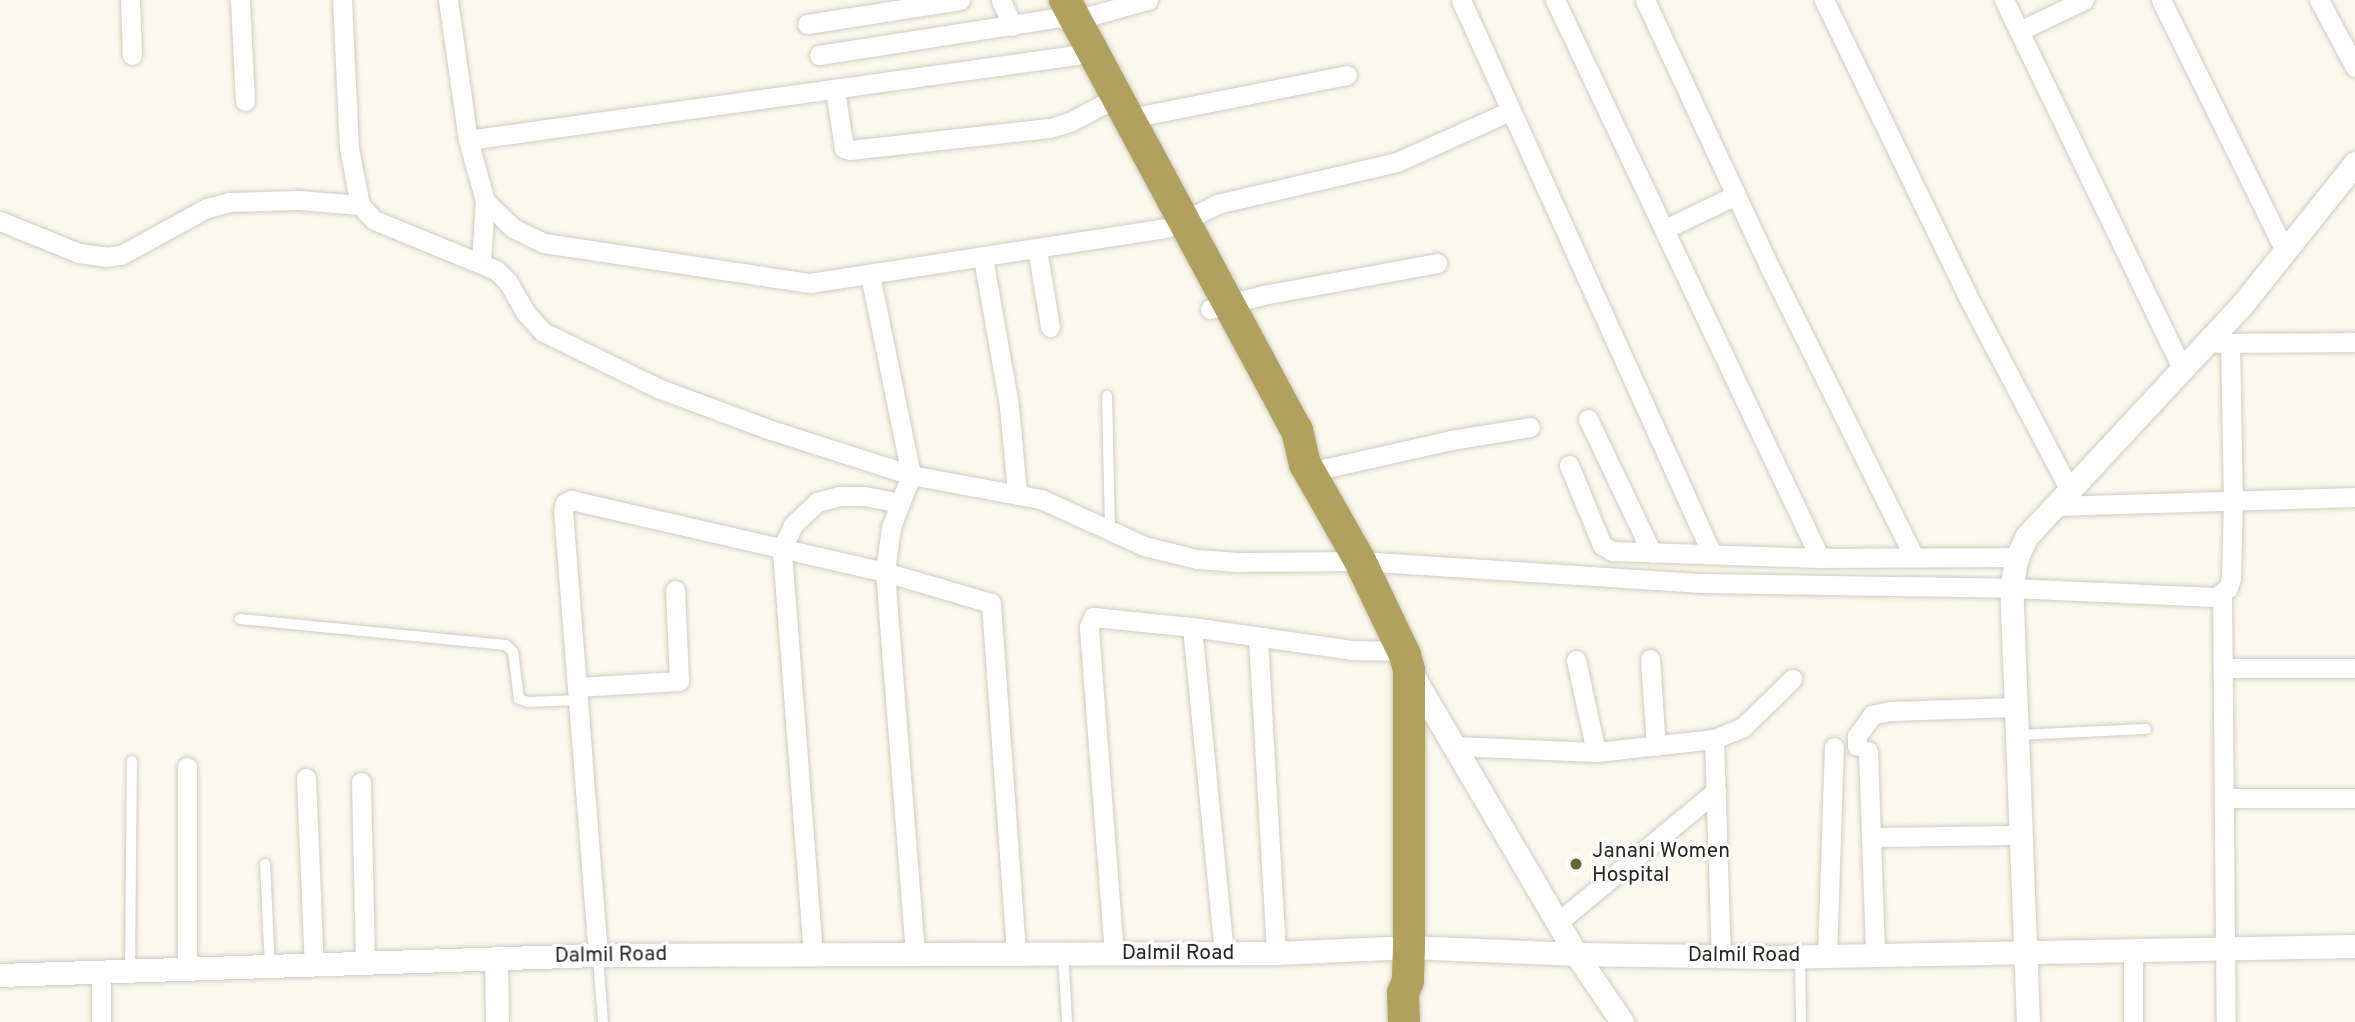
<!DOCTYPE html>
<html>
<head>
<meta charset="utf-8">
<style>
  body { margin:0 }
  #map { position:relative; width:2355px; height:1022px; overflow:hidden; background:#fbf9ed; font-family:Overpass,sans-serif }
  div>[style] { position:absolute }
  .roads { filter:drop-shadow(0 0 2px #cfccc1) drop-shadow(0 0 2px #cfccc1) }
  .service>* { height:10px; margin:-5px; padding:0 5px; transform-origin:5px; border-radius:5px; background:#fff }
  .minor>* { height:19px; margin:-9.5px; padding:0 9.5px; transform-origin:9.5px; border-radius:9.5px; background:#fff }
  .tertiary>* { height:23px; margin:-11.5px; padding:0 11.5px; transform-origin:11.5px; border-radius:11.5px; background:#fff }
  .trunk>* { height:32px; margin:-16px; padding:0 16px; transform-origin:16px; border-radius:16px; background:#b0a25e }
  .dots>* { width:19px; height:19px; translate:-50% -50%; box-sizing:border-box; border:4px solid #fff; border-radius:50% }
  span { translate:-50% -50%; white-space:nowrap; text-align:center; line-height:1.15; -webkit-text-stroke:6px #fff; paint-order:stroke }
  .poi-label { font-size:21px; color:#282723 }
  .left { translate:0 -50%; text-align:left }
  .street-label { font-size:21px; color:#282723 }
</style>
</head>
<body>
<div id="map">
  <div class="roads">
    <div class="service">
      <i style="left:1107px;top:396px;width:134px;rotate:88.7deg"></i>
      <i style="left:240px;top:619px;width:267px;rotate:5.6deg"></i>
      <i style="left:506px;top:645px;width:10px;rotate:45deg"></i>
      <i style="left:513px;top:652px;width:47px;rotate:82.7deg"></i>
      <i style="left:519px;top:699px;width:9px;rotate:18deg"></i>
      <i style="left:528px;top:702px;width:50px;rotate:-2.3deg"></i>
      <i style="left:2018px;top:735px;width:128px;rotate:-2.7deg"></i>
      <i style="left:265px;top:864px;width:101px;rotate:87.2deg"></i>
      <i style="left:1063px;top:954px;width:68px;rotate:86.6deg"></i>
      <i style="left:598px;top:956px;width:66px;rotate:85.7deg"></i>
      <i style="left:1800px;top:956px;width:66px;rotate:89.1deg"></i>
      <i style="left:130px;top:971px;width:210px;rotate:-89.5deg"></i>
    </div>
    <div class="minor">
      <i style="left:130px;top:0;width:55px;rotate:87.9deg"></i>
      <i style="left:240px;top:0;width:101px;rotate:87.2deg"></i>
      <i style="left:342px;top:0;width:148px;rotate:87.3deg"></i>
      <i style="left:349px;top:148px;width:58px;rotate:79.1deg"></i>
      <i style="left:360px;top:205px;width:21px;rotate:47deg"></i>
      <i style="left:374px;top:220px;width:132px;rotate:22.3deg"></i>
      <i style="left:496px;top:270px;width:17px;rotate:45deg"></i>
      <i style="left:508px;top:282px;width:36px;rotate:60deg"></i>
      <i style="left:526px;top:313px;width:25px;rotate:48deg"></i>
      <i style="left:543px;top:332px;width:130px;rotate:26deg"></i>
      <i style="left:660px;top:389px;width:118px;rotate:20.3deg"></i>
      <i style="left:771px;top:430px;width:147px;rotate:17.8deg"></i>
      <i style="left:911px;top:475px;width:132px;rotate:10.5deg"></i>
      <i style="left:1041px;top:499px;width:113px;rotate:24.5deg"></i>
      <i style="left:1144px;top:546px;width:55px;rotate:13.8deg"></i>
      <i style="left:1197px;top:559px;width:40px;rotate:4.3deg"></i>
      <i style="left:1237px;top:562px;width:123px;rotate:-0.5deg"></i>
      <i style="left:1360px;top:561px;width:343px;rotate:3.7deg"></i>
      <i style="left:1702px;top:583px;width:309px;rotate:0.9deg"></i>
      <i style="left:2011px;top:588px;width:205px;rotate:2.5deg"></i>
      <i style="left:2216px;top:597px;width:15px;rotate:-37deg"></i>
      <i style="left:2228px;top:588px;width:10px;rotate:-73deg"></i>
      <i style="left:2231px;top:578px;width:77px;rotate:-88.5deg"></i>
      <i style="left:2233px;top:501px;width:158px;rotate:-91.1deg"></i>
      <i style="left:448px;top:0;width:141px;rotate:81.9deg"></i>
      <i style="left:468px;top:140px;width:63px;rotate:74.4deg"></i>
      <i style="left:485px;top:201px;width:39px;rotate:44deg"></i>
      <i style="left:513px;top:228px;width:34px;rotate:26deg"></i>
      <i style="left:544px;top:243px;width:269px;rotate:8.6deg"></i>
      <i style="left:810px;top:283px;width:361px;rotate:-8.8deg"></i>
      <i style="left:1001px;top:0;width:28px;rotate:67deg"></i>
      <i style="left:1461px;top:0;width:608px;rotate:65.63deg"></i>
      <i style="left:1555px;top:0;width:618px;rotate:64.6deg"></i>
      <i style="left:1645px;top:0;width:293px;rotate:65deg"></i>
      <i style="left:1769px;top:266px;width:325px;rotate:63.5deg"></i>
      <i style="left:1824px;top:0;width:328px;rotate:64.1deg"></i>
      <i style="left:1967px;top:295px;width:221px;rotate:62.2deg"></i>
      <i style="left:2004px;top:0;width:410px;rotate:64.2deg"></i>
      <i style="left:2161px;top:0;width:280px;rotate:63.7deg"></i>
      <i style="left:2319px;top:0;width:76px;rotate:61.8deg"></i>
      <i style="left:1068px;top:22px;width:83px;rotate:-15.4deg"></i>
      <i style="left:807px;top:24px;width:155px;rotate:-8.9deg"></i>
      <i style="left:2019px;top:31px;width:72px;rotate:-25.5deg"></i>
      <i style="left:819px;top:55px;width:240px;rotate:-8.9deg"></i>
      <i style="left:835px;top:90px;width:59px;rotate:81.2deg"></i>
      <i style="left:844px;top:148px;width:6px;rotate:18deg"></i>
      <i style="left:850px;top:150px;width:201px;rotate:-6.3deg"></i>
      <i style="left:1050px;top:128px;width:21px;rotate:-17deg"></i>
      <i style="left:1070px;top:122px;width:36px;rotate:-28deg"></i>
      <i style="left:1130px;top:118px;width:221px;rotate:-11.2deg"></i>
      <i style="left:468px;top:140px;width:614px;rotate:-7.96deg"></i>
      <i style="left:0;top:221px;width:85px;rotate:22.1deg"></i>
      <i style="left:79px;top:253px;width:27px;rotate:8deg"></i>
      <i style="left:106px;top:257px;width:15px;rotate:-8deg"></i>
      <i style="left:121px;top:255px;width:98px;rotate:-28.7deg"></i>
      <i style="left:207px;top:208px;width:23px;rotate:-15deg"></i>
      <i style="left:229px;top:202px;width:70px;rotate:-1.6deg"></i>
      <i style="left:299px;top:200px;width:61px;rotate:4.7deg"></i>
      <i style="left:1184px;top:221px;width:37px;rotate:-27deg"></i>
      <i style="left:1217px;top:204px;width:185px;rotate:-13.1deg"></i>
      <i style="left:1397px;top:162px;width:124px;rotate:-24.3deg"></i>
      <i style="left:1665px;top:229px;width:79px;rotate:-25.6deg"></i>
      <i style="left:1037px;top:249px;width:79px;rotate:80.5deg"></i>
      <i style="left:983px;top:258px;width:150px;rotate:80deg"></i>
      <i style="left:1009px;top:406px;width:87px;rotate:84.7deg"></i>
      <i style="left:481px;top:261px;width:60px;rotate:-86.2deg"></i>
      <i style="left:870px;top:275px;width:204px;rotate:78.4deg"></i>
      <i style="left:911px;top:475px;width:56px;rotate:111deg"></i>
      <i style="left:891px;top:527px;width:45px;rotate:97.6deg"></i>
      <i style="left:885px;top:572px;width:383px;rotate:85.5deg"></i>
      <i style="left:1210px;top:309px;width:55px;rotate:-14.8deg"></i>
      <i style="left:1263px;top:295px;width:177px;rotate:-10.4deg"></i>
      <i style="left:2218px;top:343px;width:137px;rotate:-0.4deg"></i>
      <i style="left:1588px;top:419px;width:148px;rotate:64.5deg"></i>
      <i style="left:1569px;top:465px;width:87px;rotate:67.6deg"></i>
      <i style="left:1602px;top:545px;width:12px;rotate:31deg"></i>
      <i style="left:1612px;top:551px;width:208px;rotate:1.9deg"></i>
      <i style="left:1820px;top:558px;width:197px;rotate:-0.3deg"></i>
      <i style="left:1309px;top:472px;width:146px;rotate:-12.7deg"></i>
      <i style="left:1451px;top:440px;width:80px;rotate:-9.3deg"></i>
      <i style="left:2055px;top:506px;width:300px;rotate:-1.7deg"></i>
      <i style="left:2222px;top:595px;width:427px;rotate:89.5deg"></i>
      <i style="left:1192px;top:627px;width:328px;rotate:84.4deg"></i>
      <i style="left:1258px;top:639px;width:315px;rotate:86.7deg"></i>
      <i style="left:1650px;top:659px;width:87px;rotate:86.1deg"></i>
      <i style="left:1576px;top:660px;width:94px;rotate:77.7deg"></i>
      <i style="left:2223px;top:668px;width:132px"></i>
      <i style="left:577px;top:687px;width:102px;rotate:-3.4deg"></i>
      <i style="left:679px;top:681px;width:91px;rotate:-92.5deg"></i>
      <i style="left:1714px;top:739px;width:217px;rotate:88.2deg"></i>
      <i style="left:1454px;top:746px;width:142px;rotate:2.4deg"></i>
      <i style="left:1596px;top:752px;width:119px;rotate:-6.3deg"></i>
      <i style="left:1714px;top:739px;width:31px;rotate:-22deg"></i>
      <i style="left:1743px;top:727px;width:69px;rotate:-44.4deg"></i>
      <i style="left:1857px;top:746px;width:10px;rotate:-90deg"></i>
      <i style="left:1857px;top:736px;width:26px;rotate:-54deg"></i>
      <i style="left:1872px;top:715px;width:18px;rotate:-13deg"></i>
      <i style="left:1890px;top:711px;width:126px;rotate:-1.8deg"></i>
      <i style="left:1868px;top:751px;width:204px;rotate:88deg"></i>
      <i style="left:306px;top:778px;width:187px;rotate:87.6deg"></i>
      <i style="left:361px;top:782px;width:181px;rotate:88.7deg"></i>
      <i style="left:2224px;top:798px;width:131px"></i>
      <i style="left:1871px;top:837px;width:150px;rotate:-0.8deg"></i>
      <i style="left:1557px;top:923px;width:207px;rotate:-39.7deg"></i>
      <i style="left:2133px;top:951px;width:71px;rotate:90deg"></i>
      <i style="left:813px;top:954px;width:407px;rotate:-94.4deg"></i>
      <i style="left:782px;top:548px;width:25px;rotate:-64deg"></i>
      <i style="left:793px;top:525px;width:33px;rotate:-44deg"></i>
      <i style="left:817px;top:502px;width:24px;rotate:-15deg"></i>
      <i style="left:840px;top:496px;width:24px"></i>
      <i style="left:864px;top:496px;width:36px;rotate:11deg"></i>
      <i style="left:1114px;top:954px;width:328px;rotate:-94.4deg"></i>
      <i style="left:1089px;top:627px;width:11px;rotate:-68deg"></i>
      <i style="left:1093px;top:617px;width:100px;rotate:5.8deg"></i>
      <i style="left:1192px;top:627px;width:161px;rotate:8.2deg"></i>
      <i style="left:1351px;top:650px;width:52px;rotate:1.1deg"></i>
      <i style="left:598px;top:955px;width:445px;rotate:-94.5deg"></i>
      <i style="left:563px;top:511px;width:8px;rotate:-76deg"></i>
      <i style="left:565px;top:503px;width:7px;rotate:-27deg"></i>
      <i style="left:571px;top:500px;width:322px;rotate:12.9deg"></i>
      <i style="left:885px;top:572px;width:110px;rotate:16.3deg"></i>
      <i style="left:991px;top:603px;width:352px;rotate:85.9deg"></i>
      <i style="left:1827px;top:956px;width:209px;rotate:-88.1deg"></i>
      <i style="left:187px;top:969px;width:202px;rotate:-90deg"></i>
      <i style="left:101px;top:1022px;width:50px;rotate:-90deg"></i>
    </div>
    <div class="tertiary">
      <i style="left:1410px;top:671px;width:328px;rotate:59.6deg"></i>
      <i style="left:1576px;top:954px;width:82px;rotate:55.9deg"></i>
      <i style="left:496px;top:958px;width:64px;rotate:89.1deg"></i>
      <i style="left:0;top:975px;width:598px;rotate:-1.92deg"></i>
      <i style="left:598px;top:955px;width:678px;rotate:-0.17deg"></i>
      <i style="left:1276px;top:953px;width:133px;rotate:-2.6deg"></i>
      <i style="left:1409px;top:947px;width:167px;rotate:2.4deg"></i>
      <i style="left:1576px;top:954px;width:198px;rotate:0.9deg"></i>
      <i style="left:1774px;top:957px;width:581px;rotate:-1.08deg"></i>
      <i style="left:2028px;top:1022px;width:434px;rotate:-92.2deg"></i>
      <i style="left:2011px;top:588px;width:32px;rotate:-79deg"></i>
      <i style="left:2017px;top:557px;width:23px;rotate:-65deg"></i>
      <i style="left:2027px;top:536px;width:314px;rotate:-47.1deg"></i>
      <i style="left:2241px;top:306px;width:183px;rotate:-51.4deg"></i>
    </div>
    <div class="trunk">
      <i style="left:1065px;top:0;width:489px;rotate:61.7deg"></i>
      <i style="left:1297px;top:430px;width:35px;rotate:77deg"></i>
      <i style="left:1305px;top:464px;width:112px;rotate:60.4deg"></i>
      <i style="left:1360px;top:561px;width:104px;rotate:64.4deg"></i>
      <i style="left:1405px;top:655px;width:16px;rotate:75deg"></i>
      <i style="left:1409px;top:670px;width:277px;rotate:90deg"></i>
      <i style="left:1409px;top:947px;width:34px;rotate:92deg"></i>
      <i style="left:1408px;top:981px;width:13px;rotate:113deg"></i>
      <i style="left:1403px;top:993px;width:29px;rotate:88deg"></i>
    </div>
  </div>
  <div class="dots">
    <i style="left:1576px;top:864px;background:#6d622f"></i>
  </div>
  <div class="poi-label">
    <span class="left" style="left:1592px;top:864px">Janani Women<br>Hospital</span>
  </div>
  <div class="street-label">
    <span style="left:1178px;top:954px">Dalmil Road</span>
    <span style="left:611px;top:956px;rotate:-1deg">Dalmil Road</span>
    <span style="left:1744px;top:956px">Dalmil Road</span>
  </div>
</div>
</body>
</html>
